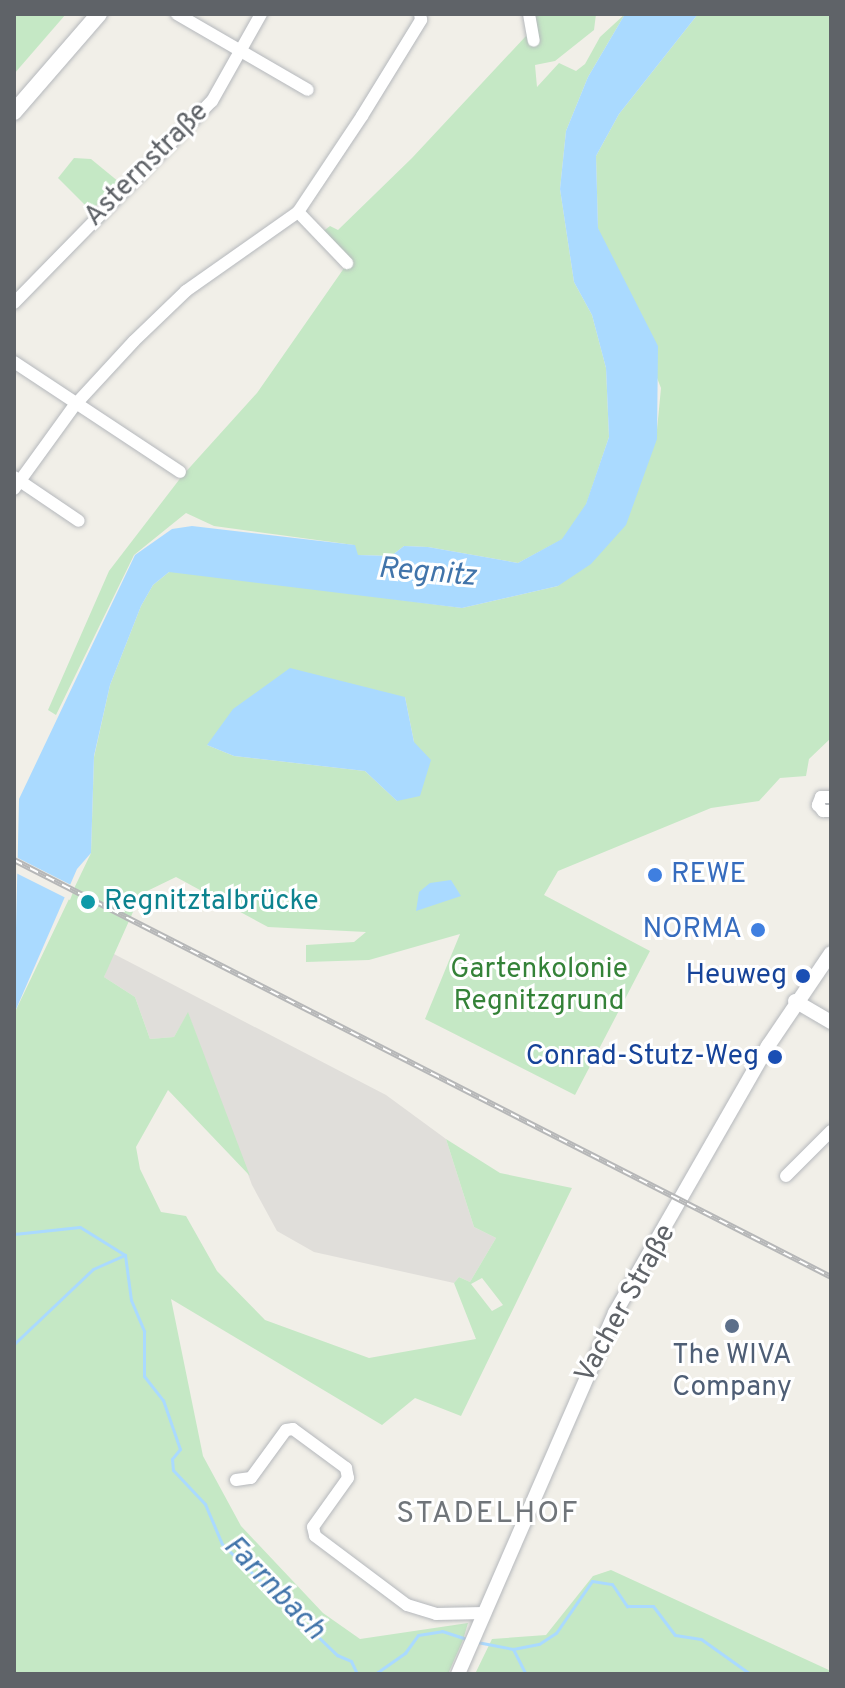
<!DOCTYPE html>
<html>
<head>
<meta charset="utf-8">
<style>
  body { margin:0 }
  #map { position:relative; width:845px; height:1688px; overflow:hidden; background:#f1efe8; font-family:Overpass,sans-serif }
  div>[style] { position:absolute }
  .industrial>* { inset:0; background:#e0deda }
  .green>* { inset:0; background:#c5e8c5 }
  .water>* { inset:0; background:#aadaff }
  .pier>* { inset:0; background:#f1efe8 }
  .stream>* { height:3px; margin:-1.5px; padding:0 1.5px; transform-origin:1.5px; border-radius:1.5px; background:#aadaff }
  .roads { filter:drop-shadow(0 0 2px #b5b8bc) drop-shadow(0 0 2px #b5b8bc) }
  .minor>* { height:12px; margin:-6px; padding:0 6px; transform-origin:6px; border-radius:6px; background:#fff }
  .tertiary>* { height:14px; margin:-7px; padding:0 7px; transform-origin:7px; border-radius:7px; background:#fff }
  .secondary>* { height:16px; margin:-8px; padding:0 8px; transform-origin:8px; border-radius:8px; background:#fff }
  .rail>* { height:6px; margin-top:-3px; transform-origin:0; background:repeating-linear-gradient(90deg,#fff 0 9px,#b6b7b8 0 18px); box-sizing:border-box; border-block:2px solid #b6b7b8 }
  .dots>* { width:22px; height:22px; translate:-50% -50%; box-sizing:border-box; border:4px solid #fff; border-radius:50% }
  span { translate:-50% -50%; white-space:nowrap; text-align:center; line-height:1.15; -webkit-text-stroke:6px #fff; paint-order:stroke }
  .street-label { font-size:28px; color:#5f6368 }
  .shop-label { font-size:28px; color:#366cbe }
  .left { translate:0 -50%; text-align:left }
  .right { translate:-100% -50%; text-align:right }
  .culture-label { font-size:28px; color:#0d838f }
  .park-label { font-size:28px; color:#348238 }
  .transit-label { font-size:28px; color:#164399 }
  .service-label { font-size:28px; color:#4e5e75 }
  .water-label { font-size:30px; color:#4174aa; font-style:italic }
  .neighbourhood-label { font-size:30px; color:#70757a; letter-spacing:2px }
  .frame { position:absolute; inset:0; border:16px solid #5f6368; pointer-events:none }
</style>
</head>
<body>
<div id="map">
  <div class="industrial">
    <i style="clip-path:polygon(112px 953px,386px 1095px,446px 1139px,474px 1227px,496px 1238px,470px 1282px,459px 1277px,454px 1283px,314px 1252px,277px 1231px,252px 1185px,188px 1013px,174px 1037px,150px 1039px,135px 997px,104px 977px)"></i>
  </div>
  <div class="green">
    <i style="clip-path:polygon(14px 14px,66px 14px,14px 74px)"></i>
    <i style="clip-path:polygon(528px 14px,596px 14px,594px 30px,555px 61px,535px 65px,537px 87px,559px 63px,576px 71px,585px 64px,600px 37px,625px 14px,588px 77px,566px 131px,560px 189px,574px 282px,592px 315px,606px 368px,609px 437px,586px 505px,563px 539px,518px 563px,428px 547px,404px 546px,391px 556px,357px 555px,354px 545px,214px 526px,186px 513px,134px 555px,56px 715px,48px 710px,109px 571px,182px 476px,257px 393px,349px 261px,321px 233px,330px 226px,338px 230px,412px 158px,526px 36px)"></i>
    <i style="clip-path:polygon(evenodd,698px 14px,831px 14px,831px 738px,809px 759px,806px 776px,780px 778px,759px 801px,711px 808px,558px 871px,544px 895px,650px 951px,575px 1095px,425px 1019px,460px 934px,369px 960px,306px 962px,306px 945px,354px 942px,366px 932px,268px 927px,176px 877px,141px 894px,104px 977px,135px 997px,150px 1039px,174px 1037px,188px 1012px,250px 1176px,168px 1090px,136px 1147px,140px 1169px,161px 1212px,186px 1216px,217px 1271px,265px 1320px,369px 1358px,476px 1339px,454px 1283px,459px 1277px,470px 1282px,496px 1238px,474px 1227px,446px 1139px,500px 1173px,572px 1188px,461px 1416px,415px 1398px,382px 1425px,171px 1299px,203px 1456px,241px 1526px,323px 1613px,360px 1639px,468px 1623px,463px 1640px,448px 1674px,14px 1674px,14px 1014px,91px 853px,94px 757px,110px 685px,141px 606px,153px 585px,169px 572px,182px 571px,462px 608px,558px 586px,656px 440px,661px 388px,598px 229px,596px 156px,619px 114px,698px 14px,405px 697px,414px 742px,397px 801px,365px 771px,234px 756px,207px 745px,405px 697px,698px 14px,482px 1278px,503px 1305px,492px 1311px,471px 1284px,482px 1278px)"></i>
    <i style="clip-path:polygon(74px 158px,91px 159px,119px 182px,91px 211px,58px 178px)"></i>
    <i style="clip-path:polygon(611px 1570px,831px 1671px,831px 1674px,475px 1674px,492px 1639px,546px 1635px,593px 1576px)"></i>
  </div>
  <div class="water">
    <i style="clip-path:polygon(625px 14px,698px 14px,619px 114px,596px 156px,598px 228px,658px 346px,657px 439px,626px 525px,591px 564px,558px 586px,462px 608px,169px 572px,153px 585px,141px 606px,110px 685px,94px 756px,91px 853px,77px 869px,14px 1014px,19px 799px,135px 555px,172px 529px,192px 526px,355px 545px,358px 555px,391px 556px,404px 546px,428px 547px,518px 563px,562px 539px,586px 504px,609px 437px,606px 368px,592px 315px,574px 282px,560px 189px,566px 131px,588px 77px)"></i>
    <i style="clip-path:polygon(290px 668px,405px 697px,414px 742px,431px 760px,420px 796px,397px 801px,365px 771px,234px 756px,207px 745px,233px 709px)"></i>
    <i style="clip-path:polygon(451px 880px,461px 896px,416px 911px,419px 892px,430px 883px)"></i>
  </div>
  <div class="pier">
    <i style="clip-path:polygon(14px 856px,75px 887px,70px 900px,14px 872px)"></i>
  </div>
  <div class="stream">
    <i style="left:14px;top:1234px;width:66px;rotate:-6.1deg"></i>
    <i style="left:80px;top:1227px;width:53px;rotate:31.9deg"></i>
    <i style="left:125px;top:1255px;width:45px;rotate:82.4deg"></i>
    <i style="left:131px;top:1300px;width:34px;rotate:67deg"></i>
    <i style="left:144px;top:1331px;width:45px;rotate:90deg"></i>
    <i style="left:144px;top:1376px;width:31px;rotate:52deg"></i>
    <i style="left:163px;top:1400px;width:52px;rotate:70.9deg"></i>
    <i style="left:180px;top:1449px;width:13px;rotate:129deg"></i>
    <i style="left:172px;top:1459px;width:11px;rotate:85deg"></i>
    <i style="left:173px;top:1470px;width:47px;rotate:46.7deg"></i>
    <i style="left:205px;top:1504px;width:43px;rotate:67deg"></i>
    <i style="left:222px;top:1544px;width:160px;rotate:44deg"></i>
    <i style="left:337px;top:1655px;width:15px;rotate:23deg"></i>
    <i style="left:351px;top:1661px;width:14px;rotate:65deg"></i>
    <i style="left:14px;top:1344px;width:109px;rotate:-43.5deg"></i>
    <i style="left:93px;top:1269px;width:35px;rotate:-24deg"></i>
    <i style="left:477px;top:1642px;width:37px;rotate:11deg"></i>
    <i style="left:513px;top:1649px;width:26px;rotate:-11deg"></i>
    <i style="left:539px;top:1644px;width:20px;rotate:-33deg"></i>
    <i style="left:556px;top:1633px;width:63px;rotate:-55.3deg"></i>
    <i style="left:592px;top:1581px;width:20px;rotate:9deg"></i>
    <i style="left:612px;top:1584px;width:27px;rotate:56deg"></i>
    <i style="left:627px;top:1606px;width:26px"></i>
    <i style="left:653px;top:1606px;width:36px;rotate:53deg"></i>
    <i style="left:675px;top:1635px;width:26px;rotate:9deg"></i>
    <i style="left:701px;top:1639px;width:60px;rotate:35.5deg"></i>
    <i style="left:513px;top:1649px;width:28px;rotate:63deg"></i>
    <i style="left:375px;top:1674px;width:37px;rotate:-35deg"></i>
    <i style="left:405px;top:1653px;width:22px;rotate:-54deg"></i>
    <i style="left:418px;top:1635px;width:24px;rotate:-9deg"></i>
    <i style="left:442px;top:1631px;width:29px;rotate:18deg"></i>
  </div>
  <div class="roads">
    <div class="minor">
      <i style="left:177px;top:14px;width:151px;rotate:30.1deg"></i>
      <i style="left:529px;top:14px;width:27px;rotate:80deg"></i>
      <i style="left:298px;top:212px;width:71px;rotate:46.1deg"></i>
      <i style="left:14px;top:303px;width:283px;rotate:-45.6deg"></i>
      <i style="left:212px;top:101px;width:100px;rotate:-60.6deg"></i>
      <i style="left:14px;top:362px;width:199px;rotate:33.5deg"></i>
      <i style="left:14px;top:477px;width:78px;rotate:34.1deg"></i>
      <i style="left:14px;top:489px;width:102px;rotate:-54.1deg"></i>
      <i style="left:74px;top:406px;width:88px;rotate:-47.3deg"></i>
      <i style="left:134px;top:341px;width:72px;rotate:-43.9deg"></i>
      <i style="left:186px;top:291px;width:137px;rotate:-35.2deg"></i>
      <i style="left:298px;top:212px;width:115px;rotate:-56.3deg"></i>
      <i style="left:362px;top:116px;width:113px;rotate:-58.4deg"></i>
      <i style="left:421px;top:20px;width:6px;rotate:-99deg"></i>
      <i style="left:831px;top:797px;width:10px;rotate:180deg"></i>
      <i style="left:821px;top:797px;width:9px;rotate:111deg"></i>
      <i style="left:818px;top:805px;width:8px;rotate:50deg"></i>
      <i style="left:823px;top:811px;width:8px"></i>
      <i style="left:786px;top:1176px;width:64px;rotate:-45deg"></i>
      <i style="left:236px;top:1480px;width:15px;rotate:-8deg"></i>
      <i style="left:251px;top:1478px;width:59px;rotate:-53.9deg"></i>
      <i style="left:286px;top:1430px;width:7px;rotate:-8deg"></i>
      <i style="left:293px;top:1429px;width:66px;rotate:36.3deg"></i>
      <i style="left:346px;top:1468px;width:10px;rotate:79deg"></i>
      <i style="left:348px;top:1478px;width:60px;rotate:125.5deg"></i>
      <i style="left:313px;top:1527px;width:9px;rotate:77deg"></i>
      <i style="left:315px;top:1536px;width:115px;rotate:36.9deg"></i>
      <i style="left:407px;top:1605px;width:30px;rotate:17deg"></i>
      <i style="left:436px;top:1614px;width:48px;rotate:-1.2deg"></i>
    </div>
    <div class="tertiary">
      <i style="left:795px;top:1001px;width:42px;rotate:30.3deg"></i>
      <i style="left:458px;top:1674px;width:394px;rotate:-66.5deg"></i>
      <i style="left:615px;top:1313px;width:308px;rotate:-60.2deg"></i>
      <i style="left:768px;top:1046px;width:112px;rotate:-55.9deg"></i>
    </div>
    <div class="secondary">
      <i style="left:14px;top:112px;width:130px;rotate:-49.1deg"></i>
    </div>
  </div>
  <div class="rail">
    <i style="left:14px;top:860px;width:917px;rotate:27.04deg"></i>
  </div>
  <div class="dots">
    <i style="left:655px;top:875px;background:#3f7fe0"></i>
    <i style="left:88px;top:902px;background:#0f9aa8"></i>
    <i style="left:758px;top:930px;background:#3f7fe0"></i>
    <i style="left:803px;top:976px;background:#1a4fb4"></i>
    <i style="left:775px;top:1057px;background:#1a4fb4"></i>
    <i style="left:732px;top:1326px;background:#5c6f8a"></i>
  </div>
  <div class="street-label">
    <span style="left:147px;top:165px;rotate:-45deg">Asternstraße</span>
    <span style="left:626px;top:1304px;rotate:-61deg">Vacher Straße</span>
  </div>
  <div class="shop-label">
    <span class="left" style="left:671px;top:875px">REWE</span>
    <span class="right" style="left:742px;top:930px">NORMA</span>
  </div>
  <div class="culture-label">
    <span class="left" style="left:104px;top:902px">Regnitztalbrücke</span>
  </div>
  <div class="park-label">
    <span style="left:539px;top:986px">Gartenkolonie<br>Regnitzgrund</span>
  </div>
  <div class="transit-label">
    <span class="right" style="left:787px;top:976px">Heuweg</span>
    <span class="right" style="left:759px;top:1057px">Conrad-Stutz-Weg</span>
  </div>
  <div class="service-label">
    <span style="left:732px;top:1372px">The WIVA<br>Company</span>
  </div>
  <div class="water-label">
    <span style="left:427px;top:574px;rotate:5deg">Regnitz</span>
    <span style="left:273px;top:1589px;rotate:46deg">Farrnbach</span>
  </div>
  <div class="neighbourhood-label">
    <span style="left:488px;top:1515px">STADELHOF</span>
  </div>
  <div class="frame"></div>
</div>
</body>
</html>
